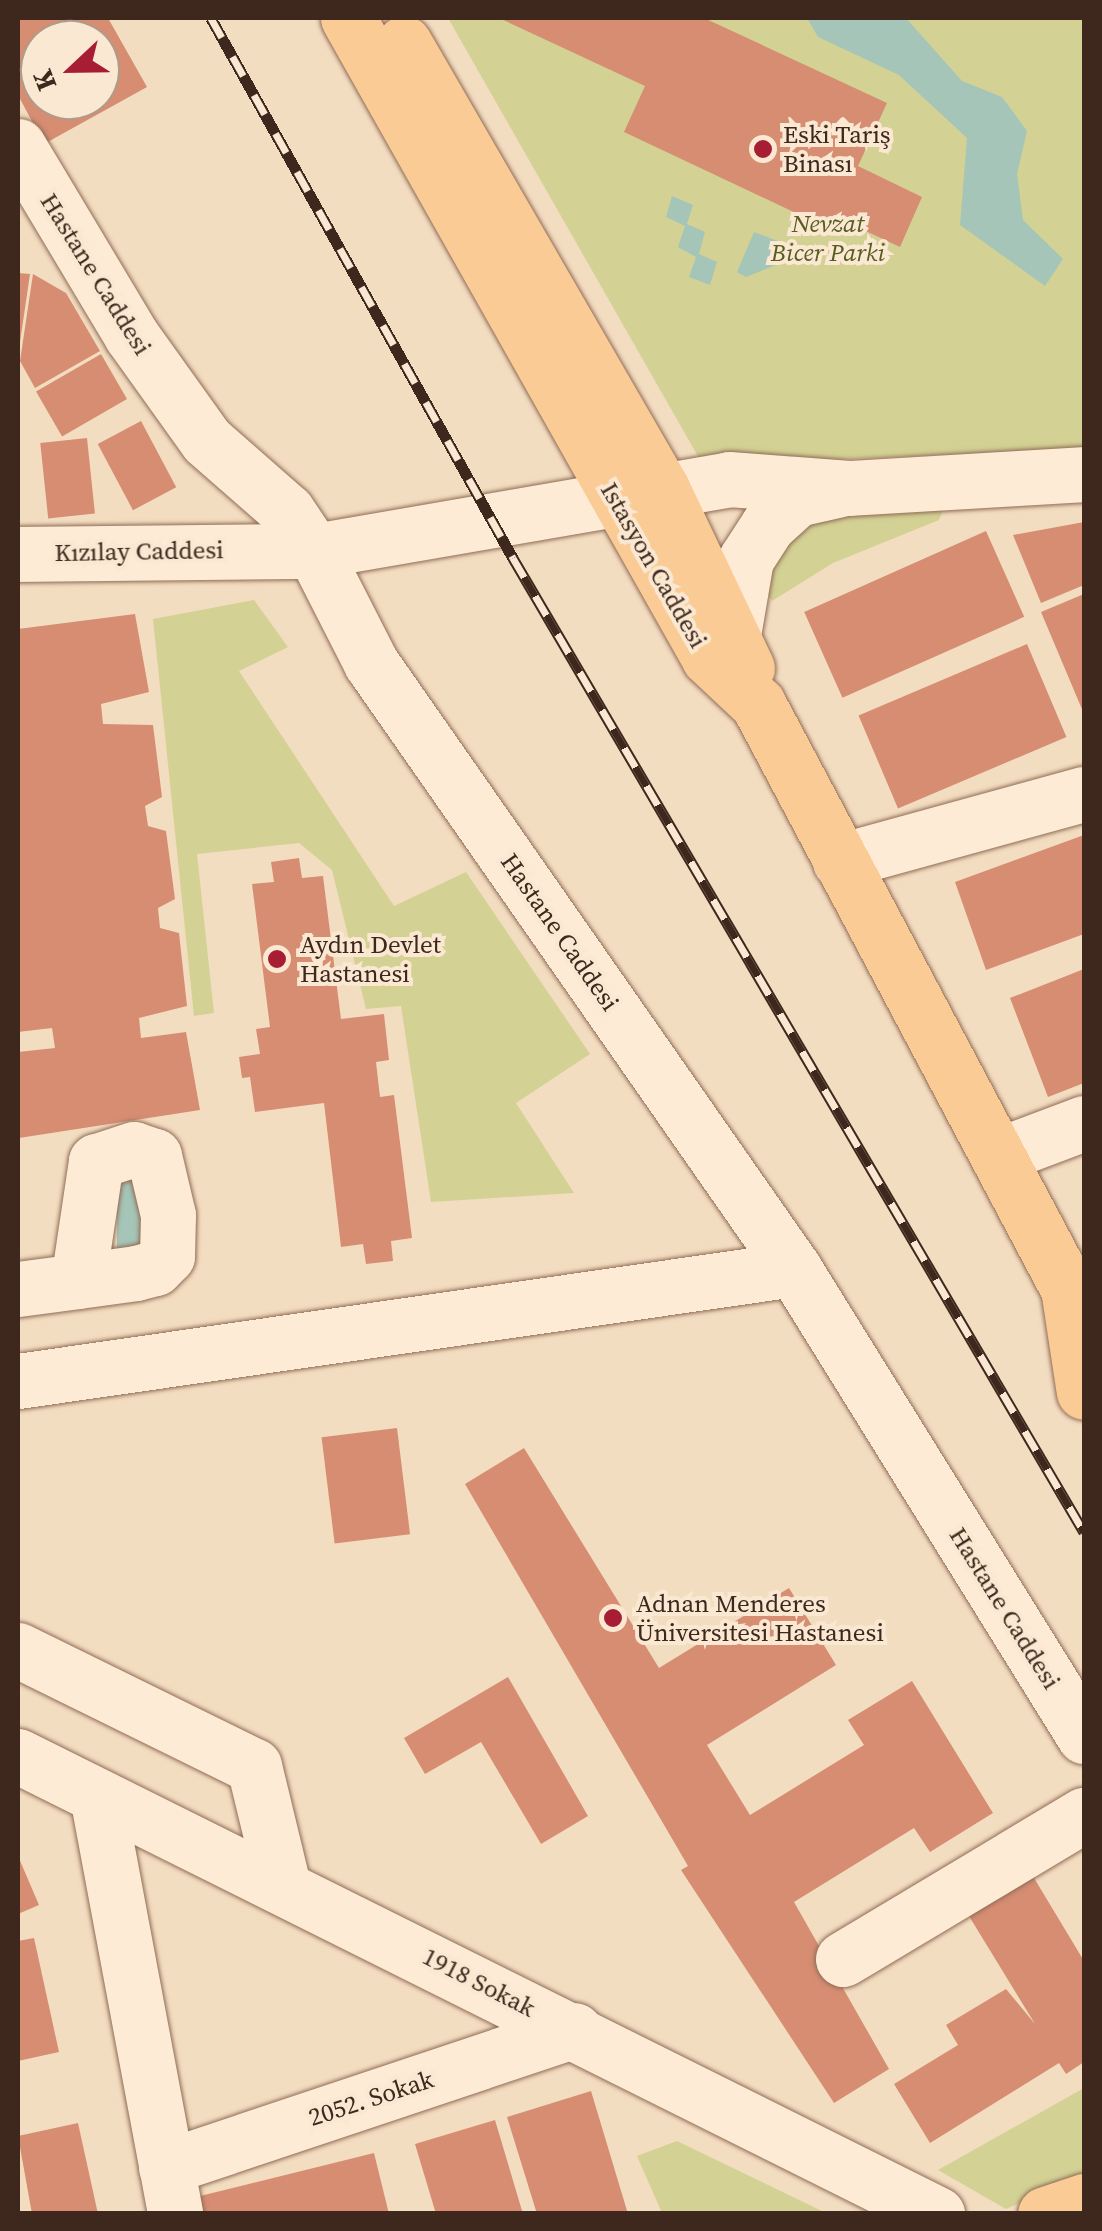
<!DOCTYPE html>
<html>
<head>
<meta charset="utf-8">
<style>
  body { margin:0 }
  #map { position:relative; width:1102px; height:2231px; overflow:hidden; background:#f3ddc1; font-family:"Source Serif 4",serif }
  div>[style] { position:absolute }
  .green>* { inset:0; background:#d3d194 }
  .water>* { inset:0; background:#a4c5b7 }
  .building>* { inset:0; background:#d68d72; transform-origin:0 0 }
  .roads { filter:drop-shadow(0 0 2px #906c56) drop-shadow(0 0 2px #906c56) }
  .minor>* { height:55px; margin:-27.5px; padding:0 27.5px; transform-origin:27.5px; border-radius:27.5px; background:#fdebd6 }
  .major>* { height:55px; margin:-27.5px; padding:0 27.5px; transform-origin:27.5px; border-radius:27.5px; background:#fbcb95 }
  .rail>* { height:11px; margin-top:-5.5px; transform-origin:0; background:repeating-linear-gradient(90deg,#fae8d2 0 22px,#3e271c 0 44px); box-sizing:border-box; border-block:2px solid #3e271c }
  .dots>* { width:28px; height:28px; translate:-50% -50%; box-sizing:border-box; border:5px solid #fae8d2; border-radius:50% }
  span { translate:-50% -50%; white-space:nowrap; text-align:center; line-height:1.15; -webkit-text-stroke:8px #fae8d2; paint-order:stroke }
  .poi-label { font-size:25px; color:#3e271c }
  .left { translate:0 -50%; text-align:left }
  .park-label { font-size:25px; color:#575d20; font-style:italic }
  .street-label { font-size:25px; color:#3e271c }
  .frame { position:absolute; inset:0; border:20px solid #3e271c; pointer-events:none }
  .north { position:absolute; left:20px; top:20px; width:100px; height:100px; box-sizing:border-box; background:#fae8d2; border:2px solid #af9b89; border-radius:50%; rotate:248deg; font-size:28px; font-weight:700; line-height:40px; text-align:center; color:#3e271c }
  .north::after { content:''; display:block; margin:auto; width:35px; height:45px; background:#a71e34; clip-path:polygon(50% 0,100% 100%,50% 72%,0 100%) }
</style>
</head>
<body>
<div id="map">
  <div class="green">
    <i style="clip-path:polygon(448px 18px,1084px 18px,1084px 449px,703px 465px)"></i>
    <i style="clip-path:polygon(946px 502px,939px 520px,833px 563px,772px 601px,752px 570px,782px 520px)"></i>
    <i style="clip-path:polygon(254px 600px,288px 647px,239px 671px,394px 906px,466px 872px,590px 1054px,516px 1103px,574px 1193px,431px 1202px,401px 1006px,366px 1009px,332px 870px,299px 843px,197px 854px,214px 1013px,194px 1016px,153px 619px)"></i>
    <i style="clip-path:polygon(1084px 2088px,1084px 2175px,1006px 2209px,938px 2170px)"></i>
    <i style="clip-path:polygon(677px 2141px,826px 2213px,662px 2213px,637px 2156px)"></i>
  </div>
  <div class="water">
    <i style="clip-path:polygon(807px 18px,906px 18px,962px 81px,1002px 97px,1027px 131px,1017px 174px,1023px 220px,1063px 259px,1045px 286px,960px 225px,967px 138px,899px 75px,818px 37px)"></i>
    <i style="clip-path:polygon(672px 196px,693px 205px,687px 224px,705px 232px,699px 254px,717px 262px,710px 285px,689px 277px,696px 257px,678px 247px,685px 226px,666px 217px)"></i>
    <i style="clip-path:polygon(754px 232px,796px 248px,791px 259px,746px 277px,737px 272px)"></i>
    <i style="clip-path:polygon(133px 1175px,153px 1238px,117px 1261px,117px 1176px)"></i>
  </div>
  <div class="building">
    <i style="clip-path:polygon(evenodd,18px 18px,108px 18px,147px 87px,44px 144px,18px 95px,18px 18px,40px 40px,100px 40px,100px 100px,40px 100px,40px 40px)"></i>
    <i style="clip-path:polygon(499px 18px,704px 18px,887px 103px,858px 166px,922px 197px,900px 247px,840px 219px,834px 231px,624px 132px,645px 86px)"></i>
    <i style="clip-path:polygon(18px 273px,30px 274px,20px 342px,18px 342px)"></i>
    <i style="clip-path:polygon(33px 274px,66px 293px,100px 351px,35px 388px,20px 361px)"></i>
    <i style="left:101px;top:354px;width:52px;height:75px;rotate:60deg"></i>
    <i style="left:141px;top:421px;width:75px;height:49px;rotate:62deg"></i>
    <i style="left:87px;top:438px;width:76px;height:47px;rotate:84deg"></i>
    <i style="clip-path:polygon(1084px 522px,1084px 585px,1041px 603px,1013px 535px)"></i>
    <i style="left:986px;top:531px;width:94px;height:199px;rotate:66deg"></i>
    <i style="clip-path:polygon(1084px 594px,1084px 714px,1041px 612px)"></i>
    <i style="clip-path:polygon(135px 614px,149px 692px,101px 704px,103px 724px,153px 725px,162px 797px,145px 806px,148px 826px,166px 831px,175px 899px,158px 908px,160px 928px,179px 933px,187px 1006px,139px 1018px,141px 1038px,186px 1032px,200px 1110px,19px 1138px,18px 1052px,55px 1048px,52px 1028px,18px 1032px,18px 629px)"></i>
    <i style="left:1027px;top:644px;width:101px;height:183px;rotate:67deg"></i>
    <i style="clip-path:polygon(1084px 835px,1084px 934px,986px 970px,955px 882px)"></i>
    <i style="clip-path:polygon(299px 858px,302px 878px,323px 876px,341px 1019px,384px 1014px,389px 1060px,376px 1062px,380px 1097px,394px 1095px,412px 1238px,391px 1241px,393px 1261px,366px 1264px,363px 1244px,341px 1247px,324px 1103px,255px 1112px,250px 1077px,242px 1078px,239px 1057px,260px 1054px,256px 1029px,270px 1027px,252px 884px,274px 882px,271px 862px)"></i>
    <i style="clip-path:polygon(1084px 969px,1084px 1083px,1048px 1097px,1010px 998px)"></i>
    <i style="left:397px;top:1428px;width:107px;height:76px;rotate:83deg"></i>
    <i style="clip-path:polygon(524px 1448px,659px 1668px,789px 1588px,836px 1665px,707px 1745px,750px 1815px,864px 1745px,848px 1720px,912px 1681px,993px 1813px,930px 1852px,914px 1828px,794px 1902px,889px 2069px,834px 2103px,681px 1870px,688px 1866px,465px 1484px)"></i>
    <i style="clip-path:polygon(508px 1677px,588px 1816px,541px 1844px,481px 1742px,425px 1774px,404px 1738px)"></i>
    <i style="clip-path:polygon(18px 1856px,39px 1905px,18px 1914px)"></i>
    <i style="clip-path:polygon(1025px 1863px,1084px 1961px,1084px 2062px,1066px 2074px,1059px 2063px,930px 2143px,894px 2084px,958px 2045px,946px 2025px,1006px 1989px,1035px 2024px,961px 1903px)"></i>
    <i style="clip-path:polygon(34px 1938px,59px 2052px,18px 2061px,18px 1941px)"></i>
    <i style="clip-path:polygon(591px 2091px,628px 2214px,537px 2214px,507px 2117px)"></i>
    <i style="clip-path:polygon(495px 2120px,523px 2214px,436px 2214px,415px 2144px)"></i>
    <i style="clip-path:polygon(78px 2123px,98px 2214px,32px 2214px,18px 2136px)"></i>
    <i style="clip-path:polygon(374px 2153px,389px 2214px,200px 2214px,196px 2197px)"></i>
  </div>
  <div class="roads">
    <div class="minor">
      <i style="left:18px;top:146px;width:220px;rotate:59.1deg"></i>
      <i style="left:131px;top:335px;width:130px;rotate:54.4deg"></i>
      <i style="left:207px;top:441px;width:106px;rotate:41.2deg"></i>
      <i style="left:287px;top:511px;width:48px;rotate:56deg"></i>
      <i style="left:314px;top:551px;width:126px;rotate:63deg"></i>
      <i style="left:371px;top:663px;width:739px;rotate:55.08deg"></i>
      <i style="left:794px;top:1269px;width:550px;rotate:58.16deg"></i>
      <i style="left:18px;top:554px;width:296px;rotate:-0.6deg"></i>
      <i style="left:314px;top:551px;width:421px;rotate:-9.8deg"></i>
      <i style="left:729px;top:479px;width:120px;rotate:4.3deg"></i>
      <i style="left:849px;top:488px;width:235px;rotate:-3.4deg"></i>
      <i style="left:734px;top:629px;width:71px;rotate:-80.3deg"></i>
      <i style="left:746px;top:559px;width:40px;rotate:-57.1deg"></i>
      <i style="left:768px;top:525px;width:39px;rotate:-42deg"></i>
      <i style="left:797px;top:499px;width:41px;rotate:-12.7deg"></i>
      <i style="left:840px;top:861px;width:253px;rotate:-15.4deg"></i>
      <i style="left:999px;top:1155px;width:91px;rotate:-20.6deg"></i>
      <i style="left:18px;top:1289px;width:61px;rotate:-7.6deg"></i>
      <i style="left:78px;top:1281px;width:59px;rotate:-7.9deg"></i>
      <i style="left:136px;top:1273px;width:20px;rotate:-15deg"></i>
      <i style="left:155px;top:1268px;width:17px;rotate:-45deg"></i>
      <i style="left:167px;top:1256px;width:41px;rotate:-88.6deg"></i>
      <i style="left:168px;top:1215px;width:61px;rotate:-103.3deg"></i>
      <i style="left:154px;top:1156px;width:21px;rotate:-161deg"></i>
      <i style="left:134px;top:1149px;width:40px;rotate:162deg"></i>
      <i style="left:96px;top:1161px;width:121px;rotate:98.5deg"></i>
      <i style="left:18px;top:1381px;width:784px;rotate:-8.21deg"></i>
      <i style="left:18px;top:1650px;width:263px;rotate:26.2deg"></i>
      <i style="left:254px;top:1766px;width:123px;rotate:76.4deg"></i>
      <i style="left:18px;top:1756px;width:1027px;rotate:26.49deg"></i>
      <i style="left:98px;top:1801px;width:420px;rotate:79.4deg"></i>
      <i style="left:843px;top:1959px;width:281px;rotate:-30.9deg"></i>
      <i style="left:166px;top:2167px;width:431px;rotate:-18.5deg"></i>
    </div>
    <div class="major">
      <i style="left:348px;top:18px;width:735px;rotate:60.57deg"></i>
      <i style="left:709px;top:658px;width:67px;rotate:43.2deg"></i>
      <i style="left:758px;top:704px;width:696px;rotate:62.07deg"></i>
      <i style="left:404px;top:43px;width:515px;rotate:59.95deg"></i>
      <i style="left:662px;top:489px;width:198px;rotate:64.6deg"></i>
      <i style="left:1068px;top:1288px;width:105px;rotate:81.3deg"></i>
      <i style="left:1045px;top:2214px;width:41px;rotate:-18.4deg"></i>
    </div>
  </div>
  <div class="rail">
    <i style="left:211px;top:18px;width:619px;rotate:60.78deg"></i>
    <i style="left:513px;top:558px;width:1129px;rotate:59.62deg"></i>
  </div>
  <div class="dots">
    <i style="left:763px;top:149px;background:#a71e34"></i>
    <i style="left:277px;top:959px;background:#a71e34"></i>
    <i style="left:613px;top:1618px;background:#a71e34"></i>
  </div>
  <div class="poi-label">
    <span class="left" style="left:783px;top:149px">Eski Tariş<br>Binası</span>
    <span class="left" style="left:300px;top:959px">Aydın Devlet<br>Hastanesi</span>
    <span class="left" style="left:636px;top:1618px">Adnan Menderes<br>Üniversitesi Hastanesi</span>
  </div>
  <div class="park-label">
    <span style="left:828px;top:238px">Nevzat<br>Bicer Parki</span>
  </div>
  <div class="street-label">
    <span style="left:96px;top:274px;rotate:58deg">Hastane Caddesi</span>
    <span style="left:139px;top:551px;rotate:-1deg">Kızılay Caddesi</span>
    <span style="left:654px;top:565px;rotate:60deg">Istasyon Caddesi</span>
    <span style="left:560px;top:932px;rotate:55deg">Hastane Caddesi</span>
    <span style="left:1005px;top:1608px;rotate:58deg">Hastane Caddesi</span>
    <span style="left:479px;top:1982px;rotate:27deg">1918 Sokak</span>
    <span style="left:371px;top:2098px;rotate:-18deg">2052. Sokak</span>
  </div>
  <div class="frame"></div>
  <div class="north">K</div>
</div>
</body>
</html>
